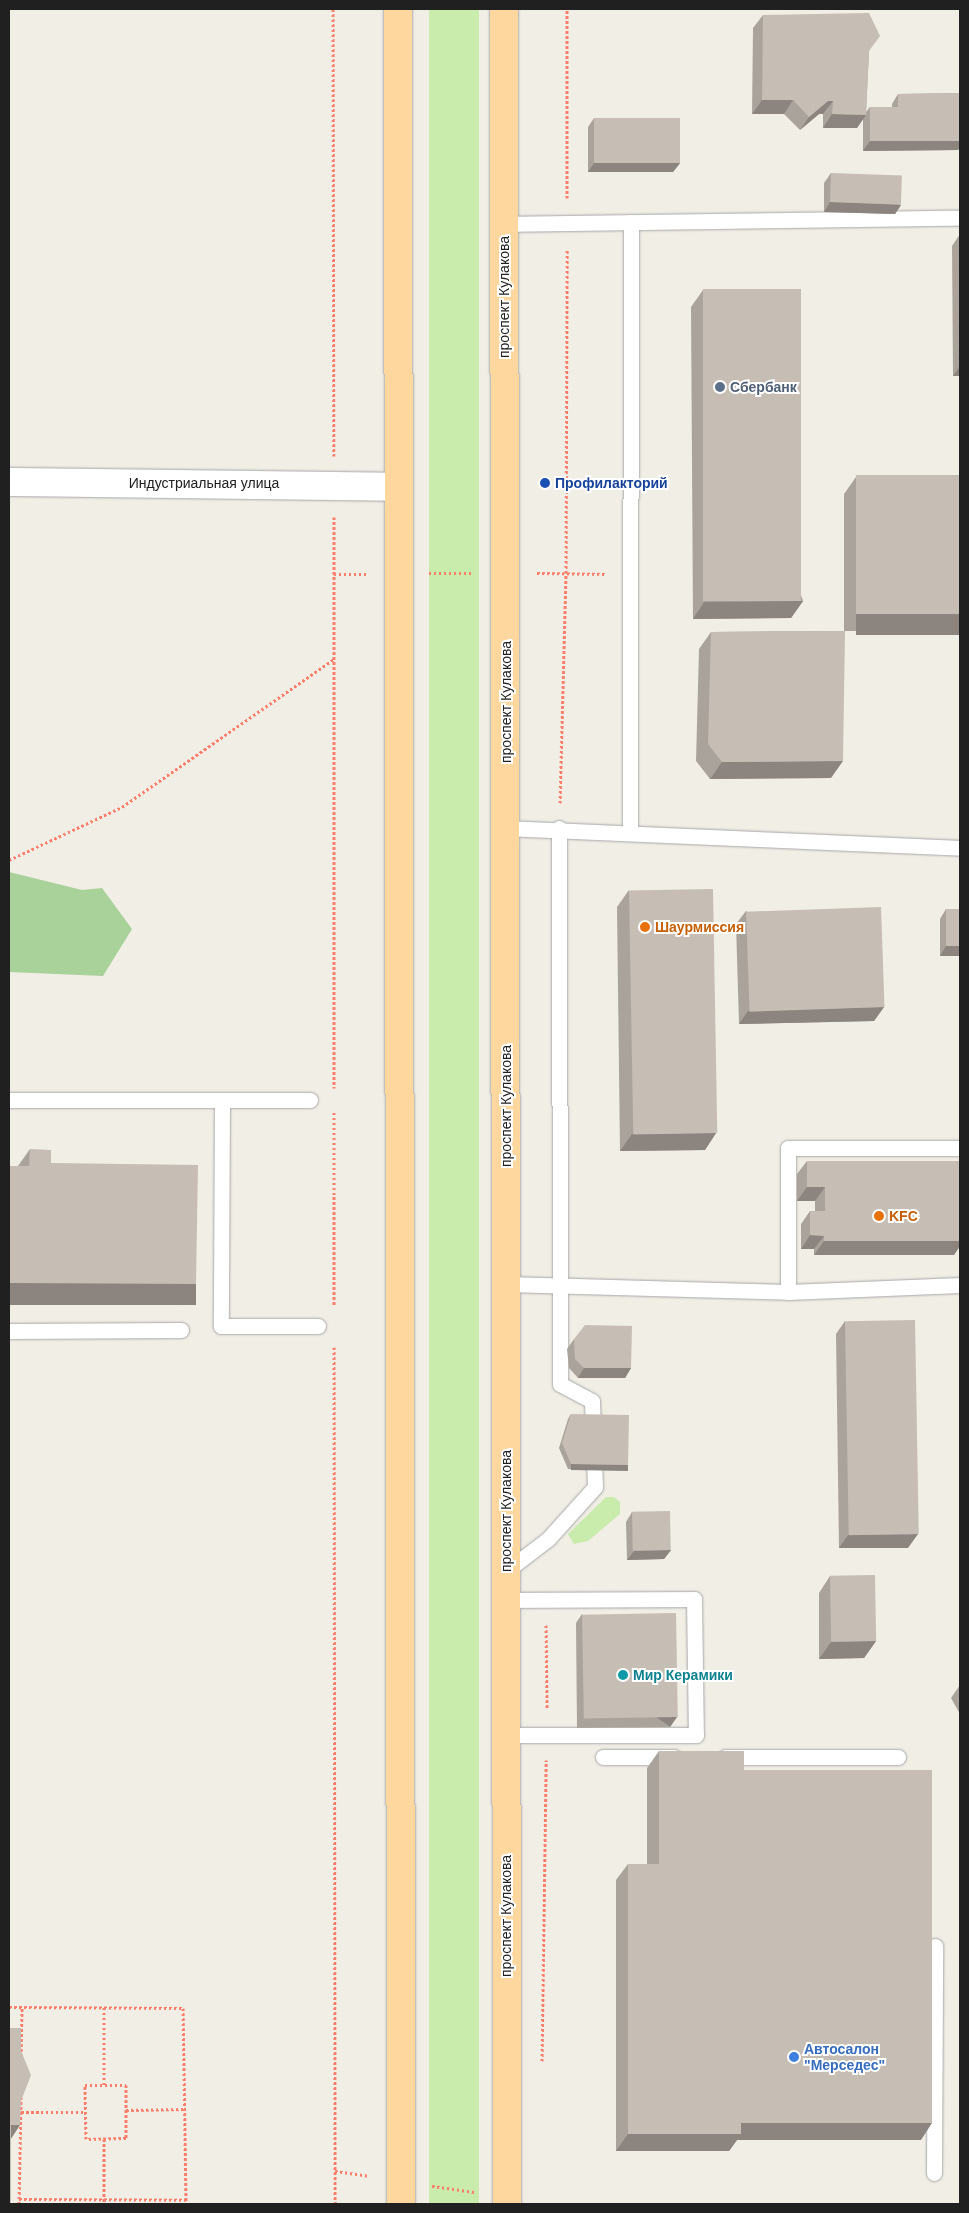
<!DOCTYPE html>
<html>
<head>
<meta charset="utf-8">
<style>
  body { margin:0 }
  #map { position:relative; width:969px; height:2213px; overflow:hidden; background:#f1eee6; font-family:Helvetica,sans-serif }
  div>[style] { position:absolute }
  .grass>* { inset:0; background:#c9ecac; transform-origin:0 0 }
  .forest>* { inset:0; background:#a9d19a }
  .path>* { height:3px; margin-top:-1.5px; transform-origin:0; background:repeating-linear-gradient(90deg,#fd7e6b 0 2.5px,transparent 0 5px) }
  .roads { filter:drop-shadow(0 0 1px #a7a7a7) drop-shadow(0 0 1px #a7a7a7) }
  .lane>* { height:15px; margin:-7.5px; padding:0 7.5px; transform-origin:7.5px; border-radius:7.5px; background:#fff }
  .street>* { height:28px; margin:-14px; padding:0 14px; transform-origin:14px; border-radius:14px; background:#fff }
  .primary>* { height:28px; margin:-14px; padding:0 14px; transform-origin:14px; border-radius:14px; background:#fed79e }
  .wall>* { inset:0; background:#aaa39c }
  .shaded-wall>* { inset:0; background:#8b847f; transform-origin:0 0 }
  .building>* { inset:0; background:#c6bdb5; transform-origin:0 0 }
  .dots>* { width:14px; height:14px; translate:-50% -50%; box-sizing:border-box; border:2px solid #fff; border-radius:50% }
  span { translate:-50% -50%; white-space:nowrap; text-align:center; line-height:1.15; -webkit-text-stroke:4px #fff; paint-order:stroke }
  .street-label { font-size:14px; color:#202020 }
  .service-label { font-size:14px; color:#4e5e75; font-weight:700 }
  .left { translate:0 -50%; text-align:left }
  .transit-label { font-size:14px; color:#164399; font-weight:700 }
  .food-label { font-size:14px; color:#c56008; font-weight:700 }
  .culture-label { font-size:14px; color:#0d838f; font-weight:700 }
  .shop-label { font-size:14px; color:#366cbe; font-weight:700 }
  .frame { position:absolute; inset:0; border:10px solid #202020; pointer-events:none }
</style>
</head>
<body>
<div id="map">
  <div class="grass">
    <i style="left:429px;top:9px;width:50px;height:2195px"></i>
    <i style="clip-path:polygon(606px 1497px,614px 1497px,620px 1502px,620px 1514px,588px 1541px,574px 1544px,568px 1534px)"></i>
  </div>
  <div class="forest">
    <i style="clip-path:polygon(9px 872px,82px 890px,102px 888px,132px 929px,103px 976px,9px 972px)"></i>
  </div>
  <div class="path">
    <i style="left:333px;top:9px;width:447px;rotate:89.9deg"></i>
    <i style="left:567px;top:198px;width:189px;rotate:-90deg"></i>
    <i style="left:334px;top:517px;width:571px;rotate:90deg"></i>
    <i style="left:429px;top:573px;width:44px"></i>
    <i style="left:537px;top:573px;width:69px;rotate:0.8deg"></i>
    <i style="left:334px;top:574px;width:34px"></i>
    <i style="left:560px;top:803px;width:230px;rotate:-88.5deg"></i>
    <i style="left:566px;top:573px;width:324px;rotate:-89.8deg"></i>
    <i style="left:9px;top:860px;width:125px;rotate:-25.1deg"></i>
    <i style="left:122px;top:807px;width:259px;rotate:-34.9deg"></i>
    <i style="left:334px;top:1112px;width:194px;rotate:90deg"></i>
    <i style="left:334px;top:1347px;width:857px;rotate:89.93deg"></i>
    <i style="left:546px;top:1625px;width:84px;rotate:89.3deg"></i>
    <i style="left:9px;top:2007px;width:174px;rotate:0.3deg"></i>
    <i style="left:183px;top:2008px;width:196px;rotate:89.1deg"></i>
    <i style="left:104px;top:2007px;width:78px;rotate:90deg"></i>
    <i style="left:21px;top:2056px;width:49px;rotate:-88.8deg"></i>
    <i style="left:542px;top:2061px;width:301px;rotate:-89.2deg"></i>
    <i style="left:85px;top:2085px;width:41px"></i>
    <i style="left:126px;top:2085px;width:53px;rotate:90deg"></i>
    <i style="left:126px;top:2138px;width:40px;rotate:178.6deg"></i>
    <i style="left:86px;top:2139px;width:54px;rotate:-91.1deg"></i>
    <i style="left:126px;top:2110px;width:58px;rotate:-1deg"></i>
    <i style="left:21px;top:2112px;width:65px"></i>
    <i style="left:104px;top:2139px;width:65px;rotate:90deg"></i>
    <i style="left:335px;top:2171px;width:34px;rotate:8deg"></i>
    <i style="left:432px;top:2186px;width:43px;rotate:7.9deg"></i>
    <i style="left:19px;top:2199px;width:167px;rotate:0.3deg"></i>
    <i style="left:19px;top:2204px;width:107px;rotate:-88.9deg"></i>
  </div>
  <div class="roads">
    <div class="lane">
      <i style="left:504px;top:224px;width:456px;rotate:-0.8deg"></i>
      <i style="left:506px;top:828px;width:454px;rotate:2.5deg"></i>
      <i style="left:630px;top:831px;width:609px;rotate:-89.91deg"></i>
      <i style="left:9px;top:1100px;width:301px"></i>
      <i style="left:222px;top:1100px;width:226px;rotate:90.3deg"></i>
      <i style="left:221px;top:1326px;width:97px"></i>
      <i style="left:506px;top:1284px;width:282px;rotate:1.6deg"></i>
      <i style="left:788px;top:1292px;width:172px;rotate:-2.3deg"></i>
      <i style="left:788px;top:1292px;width:144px;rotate:-90deg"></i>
      <i style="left:788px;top:1148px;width:172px"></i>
      <i style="left:9px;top:1331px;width:172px;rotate:-0.3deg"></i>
      <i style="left:506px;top:1571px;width:53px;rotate:-37.3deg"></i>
      <i style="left:548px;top:1539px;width:70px;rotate:-47.9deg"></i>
      <i style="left:595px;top:1487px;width:86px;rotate:-92deg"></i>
      <i style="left:592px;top:1401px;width:36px;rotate:-152deg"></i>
      <i style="left:560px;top:1384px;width:556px;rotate:-90.1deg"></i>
      <i style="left:506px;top:1600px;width:188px;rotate:-0.3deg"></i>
      <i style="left:694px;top:1599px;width:136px;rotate:89.2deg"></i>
      <i style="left:696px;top:1735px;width:190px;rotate:180deg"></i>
      <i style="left:603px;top:1757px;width:71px"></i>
      <i style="left:725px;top:1757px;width:173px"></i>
      <i style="left:934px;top:2173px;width:227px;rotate:-89.7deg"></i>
    </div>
    <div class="street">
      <i style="left:9px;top:482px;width:390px;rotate:0.7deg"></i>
    </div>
    <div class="primary">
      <i style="left:398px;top:9px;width:2195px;rotate:89.92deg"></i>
      <i style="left:504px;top:9px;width:2195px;rotate:89.92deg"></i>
    </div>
  </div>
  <div class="wall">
    <i style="clip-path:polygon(763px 15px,869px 51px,866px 112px,870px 107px,892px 107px,892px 104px,898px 94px,960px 93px,960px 147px,958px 150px,863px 151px,863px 119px,857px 128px,823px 128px,823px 114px,819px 114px,800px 130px,784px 114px,752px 114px,753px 28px)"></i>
    <i style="clip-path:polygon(594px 118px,680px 163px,673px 172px,588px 172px,588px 127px)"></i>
    <i style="clip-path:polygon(831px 173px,901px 205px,895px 214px,824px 212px,824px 183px)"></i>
    <i style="clip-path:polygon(960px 234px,960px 376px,953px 376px,952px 246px)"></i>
    <i style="clip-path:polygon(703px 290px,803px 601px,791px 618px,693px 619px,691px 307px)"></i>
    <i style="clip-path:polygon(856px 477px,960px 631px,845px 631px,831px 778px,710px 779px,696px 761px,699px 649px,711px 632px,844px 631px,844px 494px)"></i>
    <i style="clip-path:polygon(629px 890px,716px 1133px,705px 1150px,620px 1151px,617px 907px)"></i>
    <i style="clip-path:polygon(946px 909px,960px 956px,940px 956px,940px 919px)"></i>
    <i style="clip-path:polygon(746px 911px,884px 1007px,874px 1021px,739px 1024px,736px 924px)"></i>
    <i style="clip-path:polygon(30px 1149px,51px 1163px,181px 1306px,18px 1166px)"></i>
    <i style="clip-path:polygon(807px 1161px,960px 1161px,960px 1246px,954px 1255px,814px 1255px,814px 1249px,801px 1249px,801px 1224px,810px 1211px,815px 1211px,815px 1201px,797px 1201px,797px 1174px)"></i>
    <i style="clip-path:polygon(845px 1321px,908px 1548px,839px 1548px,836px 1334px)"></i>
    <i style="clip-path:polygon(574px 1339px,631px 1368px,625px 1378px,578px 1378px,569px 1368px,567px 1349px)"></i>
    <i style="clip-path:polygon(571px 1414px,628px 1465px,625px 1470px,568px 1469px,559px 1448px,568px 1419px)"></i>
    <i style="clip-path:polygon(632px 1512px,671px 1550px,664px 1559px,627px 1560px,626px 1522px)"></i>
    <i style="clip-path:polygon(830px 1576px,876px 1641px,864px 1658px,819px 1659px,819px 1593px)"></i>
    <i style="clip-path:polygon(582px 1614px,677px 1717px,670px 1727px,577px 1728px,576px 1623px)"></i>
    <i style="clip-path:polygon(960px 1685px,960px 1714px,951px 1698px)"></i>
    <i style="clip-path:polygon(659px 1751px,744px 1770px,921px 2140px,737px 2140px,729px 2151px,616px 2151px,616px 1880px,628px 1864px,647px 1864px,647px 1768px)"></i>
  </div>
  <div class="shaded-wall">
    <i style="clip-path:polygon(762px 100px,793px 100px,784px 114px,752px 114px)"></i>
    <i style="clip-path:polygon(828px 101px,833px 101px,823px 114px,819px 114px,800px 130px,809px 117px)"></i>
    <i style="clip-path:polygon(832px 114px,866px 115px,857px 128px,823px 128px)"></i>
    <i style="clip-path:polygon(870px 141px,960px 141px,960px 147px,958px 150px,863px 151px)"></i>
    <i style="clip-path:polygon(594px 163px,680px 163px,673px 172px,588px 172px)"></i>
    <i style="clip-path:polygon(830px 202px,901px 205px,895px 214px,824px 212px)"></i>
    <i style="clip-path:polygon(960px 366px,960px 376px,953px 376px)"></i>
    <i style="clip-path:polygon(803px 601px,791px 618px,693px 619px,704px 602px)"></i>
    <i style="left:856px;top:614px;width:104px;height:21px"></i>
    <i style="clip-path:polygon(843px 761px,831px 778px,710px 779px,722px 762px)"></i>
    <i style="clip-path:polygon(946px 946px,960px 946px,960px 956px,940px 956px)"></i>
    <i style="clip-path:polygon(884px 1007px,874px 1021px,739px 1024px,748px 1011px)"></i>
    <i style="clip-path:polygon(716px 1133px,705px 1150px,620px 1151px,632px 1134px)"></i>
    <i style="clip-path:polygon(807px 1187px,825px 1187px,815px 1201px,797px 1201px)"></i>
    <i style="clip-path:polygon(810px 1235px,824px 1236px,814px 1249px,801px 1249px)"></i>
    <i style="clip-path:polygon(824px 1241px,960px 1241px,960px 1246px,954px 1255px,814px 1255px)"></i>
    <i style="left:9px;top:1283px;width:187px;height:22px"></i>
    <i style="clip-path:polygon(584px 1368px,631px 1368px,625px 1378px,578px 1378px)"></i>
    <i style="left:571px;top:1464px;width:57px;height:6px;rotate:1deg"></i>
    <i style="clip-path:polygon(918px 1534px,908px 1548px,839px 1548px,848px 1535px)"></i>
    <i style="clip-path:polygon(671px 1550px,664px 1559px,627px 1560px,634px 1551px)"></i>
    <i style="clip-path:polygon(876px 1641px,864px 1658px,819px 1659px,831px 1642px)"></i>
    <i style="left:677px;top:1717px;width:12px;height:94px;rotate:125deg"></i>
    <i style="clip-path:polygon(741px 2123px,932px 2123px,921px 2140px,737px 2140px,729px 2151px,616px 2151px,628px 2134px)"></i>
    <i style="clip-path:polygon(11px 2125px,20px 2125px,9px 2142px)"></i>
  </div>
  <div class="building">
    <i style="clip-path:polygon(869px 13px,880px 36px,869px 51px,866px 115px,832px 114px,833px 101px,828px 101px,809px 117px,793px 100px,762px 100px,763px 15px)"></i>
    <i style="clip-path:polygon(960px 93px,960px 141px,870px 141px,870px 107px,898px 107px,898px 94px)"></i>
    <i style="left:594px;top:118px;width:86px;height:45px"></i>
    <i style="left:831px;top:173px;width:71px;height:29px;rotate:2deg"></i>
    <i style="left:801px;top:289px;width:312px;height:98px;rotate:90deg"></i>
    <i style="left:960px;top:475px;width:139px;height:104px;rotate:90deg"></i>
    <i style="clip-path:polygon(845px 631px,843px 761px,722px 762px,708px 744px,711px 632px)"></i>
    <i style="left:713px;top:889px;width:244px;height:84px;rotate:89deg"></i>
    <i style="left:881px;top:907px;width:100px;height:135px;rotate:88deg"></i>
    <i style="left:946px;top:909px;width:14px;height:37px"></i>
    <i style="clip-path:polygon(30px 1149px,51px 1150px,51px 1163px,198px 1165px,196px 1284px,9px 1283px,9px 1166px,29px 1166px)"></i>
    <i style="clip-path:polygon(807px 1161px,960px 1161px,960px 1241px,824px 1241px,824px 1236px,810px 1235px,810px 1211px,825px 1211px,825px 1187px,807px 1187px)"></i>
    <i style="left:915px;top:1320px;width:214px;height:70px;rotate:89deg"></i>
    <i style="clip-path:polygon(585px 1325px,632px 1326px,631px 1368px,584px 1368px,575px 1359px,574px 1339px)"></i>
    <i style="clip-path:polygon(571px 1414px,629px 1415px,628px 1465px,571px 1464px,562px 1443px)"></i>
    <i style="left:670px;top:1511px;width:39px;height:38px;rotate:89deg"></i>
    <i style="left:875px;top:1575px;width:66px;height:45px;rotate:89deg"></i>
    <i style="left:676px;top:1613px;width:104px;height:94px;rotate:89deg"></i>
    <i style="clip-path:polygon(659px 1751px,744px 1751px,744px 1770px,932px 1770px,932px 2123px,741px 2123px,741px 2134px,628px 2134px,628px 1864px,659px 1864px)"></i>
    <i style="clip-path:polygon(9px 2028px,21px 2028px,21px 2051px,31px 2075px,21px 2101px,20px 2125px,11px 2125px,11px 2204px,9px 2204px)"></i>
  </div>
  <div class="dots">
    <i style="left:720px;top:387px;background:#5c6f8a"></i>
    <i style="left:545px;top:483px;background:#1a4fb4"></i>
    <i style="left:645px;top:927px;background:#e8710a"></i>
    <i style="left:879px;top:1216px;background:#e8710a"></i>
    <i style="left:623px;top:1675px;background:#0f9aa8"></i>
    <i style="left:794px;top:2057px;background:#3f7fe0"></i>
  </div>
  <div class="street-label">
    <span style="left:504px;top:297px;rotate:-90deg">проспект Кулакова</span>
    <span style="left:204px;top:483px">Индустриальная улица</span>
    <span style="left:506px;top:702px;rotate:-90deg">проспект Кулакова</span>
    <span style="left:506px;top:1106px;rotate:-90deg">проспект Кулакова</span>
    <span style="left:506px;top:1511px;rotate:-90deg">проспект Кулакова</span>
    <span style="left:506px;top:1916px;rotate:-90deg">проспект Кулакова</span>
  </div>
  <div class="service-label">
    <span class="left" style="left:730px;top:387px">Сбербанк</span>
  </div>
  <div class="transit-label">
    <span class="left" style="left:555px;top:483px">Профилакторий</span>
  </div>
  <div class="food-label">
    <span class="left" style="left:655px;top:927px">Шаурмиссия</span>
    <span class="left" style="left:889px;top:1216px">KFC</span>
  </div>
  <div class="culture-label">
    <span class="left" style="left:633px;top:1675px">Мир Керамики</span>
  </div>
  <div class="shop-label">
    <span class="left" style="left:804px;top:2057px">Автосалон<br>"Мерседес"</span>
  </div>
  <div class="frame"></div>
</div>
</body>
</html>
